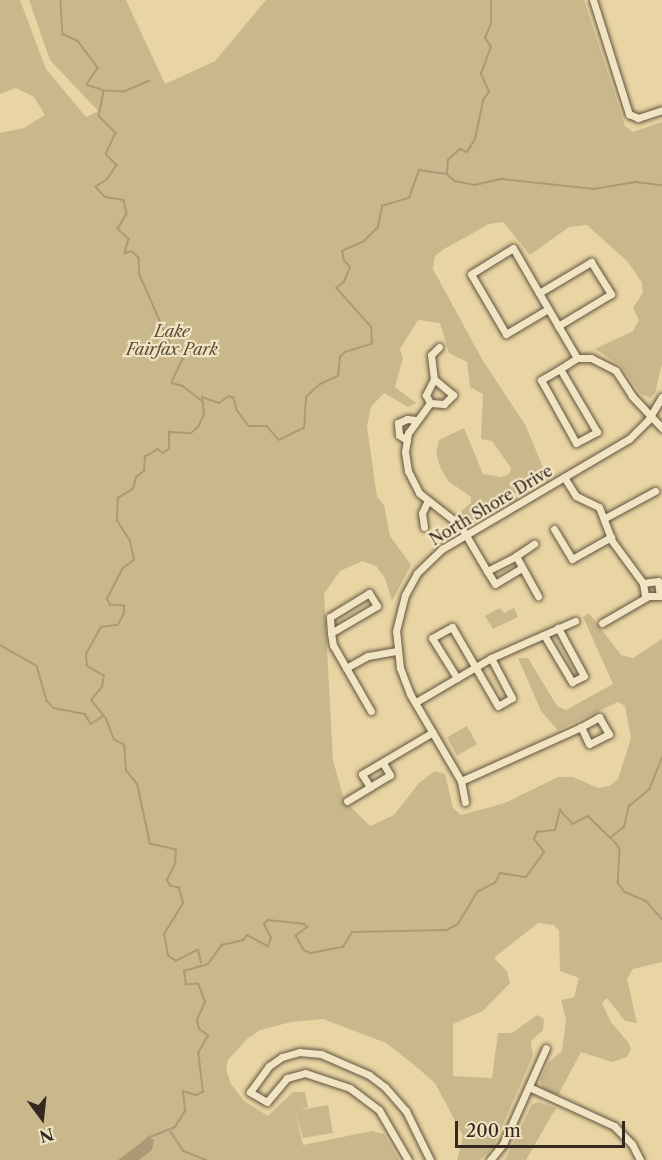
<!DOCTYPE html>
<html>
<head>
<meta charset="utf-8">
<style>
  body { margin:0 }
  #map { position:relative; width:662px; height:1160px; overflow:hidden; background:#e9d5a3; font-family:"Libre Caslon Text",serif }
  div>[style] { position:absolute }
  .green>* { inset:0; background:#cab88d; transform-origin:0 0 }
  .water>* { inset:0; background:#ac9a76 }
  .stream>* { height:1.5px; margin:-0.75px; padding:0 0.75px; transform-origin:0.75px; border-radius:0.75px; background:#ac9a76 }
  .roads { filter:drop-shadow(0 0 2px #625341) drop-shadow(0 0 2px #625341) }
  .street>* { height:7px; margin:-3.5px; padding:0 3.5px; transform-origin:3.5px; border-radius:3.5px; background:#f1e4c3 }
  span { translate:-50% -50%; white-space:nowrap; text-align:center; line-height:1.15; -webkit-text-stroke:4.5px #f1e4c3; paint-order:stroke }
  .park-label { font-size:16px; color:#5a4c3b; font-style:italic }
  .street-label { font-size:16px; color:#352820 }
  .north { position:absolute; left:12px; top:1088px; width:60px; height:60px; -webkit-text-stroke:4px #f1e4c3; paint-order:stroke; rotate:165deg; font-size:16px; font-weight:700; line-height:24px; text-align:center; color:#352820 }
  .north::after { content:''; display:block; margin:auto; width:21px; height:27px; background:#352820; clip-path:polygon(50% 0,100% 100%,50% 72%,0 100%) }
  .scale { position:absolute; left:455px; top:1121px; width:170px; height:27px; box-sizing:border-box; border:3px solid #352820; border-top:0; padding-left:8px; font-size:18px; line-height:21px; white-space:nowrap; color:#352820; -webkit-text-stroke:4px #f1e4c3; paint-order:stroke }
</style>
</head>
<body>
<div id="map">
  <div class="green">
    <i style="clip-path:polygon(0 0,20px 0,46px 69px,86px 117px,98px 111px,50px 60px,29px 0,126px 0,165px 84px,215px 61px,266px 0,584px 0,625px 126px,633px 132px,662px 122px,662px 364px,655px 393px,650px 398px,641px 394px,621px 366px,595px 349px,633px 331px,639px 320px,633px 308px,643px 293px,642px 283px,628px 262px,587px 225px,569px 227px,530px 255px,503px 222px,489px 224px,444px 249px,435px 256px,433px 269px,483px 361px,526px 426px,546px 475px,469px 522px,462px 519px,458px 514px,471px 503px,471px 497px,448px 481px,440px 467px,436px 453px,439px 440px,464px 428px,483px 474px,501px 477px,509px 474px,511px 468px,492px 441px,481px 439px,483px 394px,470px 387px,467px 362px,449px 353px,440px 323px,418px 320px,400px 349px,403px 358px,395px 387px,416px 403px,408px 407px,384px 393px,371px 407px,367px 426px,377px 497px,384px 505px,390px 536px,411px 565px,392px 601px,385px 578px,376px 566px,362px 561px,340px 571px,324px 594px,333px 760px,344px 800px,370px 826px,394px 815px,419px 783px,435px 771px,445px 774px,453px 808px,461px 815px,505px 803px,558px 777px,573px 777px,598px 788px,609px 786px,618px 779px,631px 738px,625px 706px,618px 702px,558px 730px,541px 711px,518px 658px,528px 658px,557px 706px,566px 710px,613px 684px,583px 617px,589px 613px,621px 655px,633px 658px,662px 639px,662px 962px,633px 969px,627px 979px,637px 1023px,625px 1021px,607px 998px,602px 1003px,611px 1022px,628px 1042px,631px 1049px,627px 1057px,612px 1062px,581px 1052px,558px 1095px,542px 1088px,540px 1080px,548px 1063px,562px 1051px,566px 1020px,561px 1000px,574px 997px,579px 978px,560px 971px,559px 931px,554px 925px,538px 923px,494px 958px,507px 971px,510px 983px,483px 1011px,453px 1024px,453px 1076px,492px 1078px,498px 1033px,512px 1033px,537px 1015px,544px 1019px,543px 1030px,531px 1041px,533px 1056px,493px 1147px,480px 1160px,457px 1160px,463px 1136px,435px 1083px,413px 1064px,386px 1043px,323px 1019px,291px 1022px,260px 1030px,247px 1039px,228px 1060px,226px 1069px,231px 1084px,244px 1101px,268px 1116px,293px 1092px,305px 1092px,308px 1107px,300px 1110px,328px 1105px,333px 1133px,303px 1138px,295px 1110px,303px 1145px,372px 1131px,384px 1134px,399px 1160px,0 1160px,0 133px,24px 128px,45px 115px,34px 97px,16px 88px,0 94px)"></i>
    <i style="clip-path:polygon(500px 608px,504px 613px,514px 608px,518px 617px,493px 629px,485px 616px)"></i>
    <i style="left:467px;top:726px;width:21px;height:23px;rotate:61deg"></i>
    <i style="clip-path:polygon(539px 1102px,556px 1108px,526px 1160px,505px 1160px,532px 1104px)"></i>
  </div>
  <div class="water">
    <i style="clip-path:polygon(147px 1138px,154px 1139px,152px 1150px,139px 1160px,118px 1160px)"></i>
  </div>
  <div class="stream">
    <i style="left:61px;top:0;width:34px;rotate:87deg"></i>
    <i style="left:63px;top:34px;width:17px;rotate:25deg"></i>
    <i style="left:78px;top:41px;width:34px;rotate:53deg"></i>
    <i style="left:98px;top:68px;width:20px;rotate:123deg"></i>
    <i style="left:87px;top:85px;width:17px;rotate:17deg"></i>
    <i style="left:150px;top:81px;width:28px;rotate:157deg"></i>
    <i style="left:124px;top:92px;width:20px;rotate:-177deg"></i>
    <i style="left:104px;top:91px;width:25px;rotate:101deg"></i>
    <i style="left:99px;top:116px;width:24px;rotate:45deg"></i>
    <i style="left:116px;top:133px;width:23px;rotate:115deg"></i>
    <i style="left:106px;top:154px;width:16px;rotate:45deg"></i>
    <i style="left:117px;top:165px;width:17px;rotate:123deg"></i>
    <i style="left:108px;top:179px;width:14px;rotate:146deg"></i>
    <i style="left:96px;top:187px;width:13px;rotate:48deg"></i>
    <i style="left:105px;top:197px;width:19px;rotate:9deg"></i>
    <i style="left:124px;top:200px;width:14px;rotate:78deg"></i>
    <i style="left:127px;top:214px;width:17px;rotate:121deg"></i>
    <i style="left:118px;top:229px;width:15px;rotate:42deg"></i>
    <i style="left:129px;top:239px;width:15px;rotate:106deg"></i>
    <i style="left:125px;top:253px;width:7px;rotate:-16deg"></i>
    <i style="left:132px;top:251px;width:10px;rotate:45deg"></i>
    <i style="left:139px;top:258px;width:17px;rotate:87deg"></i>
    <i style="left:140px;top:275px;width:80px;rotate:66.3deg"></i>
    <i style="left:172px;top:348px;width:16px;rotate:45deg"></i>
    <i style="left:183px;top:359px;width:26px;rotate:115deg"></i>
    <i style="left:172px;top:383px;width:11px;rotate:15deg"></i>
    <i style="left:183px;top:386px;width:23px;rotate:38deg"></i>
    <i style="left:447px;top:174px;width:14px;rotate:-86deg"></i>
    <i style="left:448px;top:160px;width:16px;rotate:-43deg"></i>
    <i style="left:460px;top:149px;width:8px;rotate:23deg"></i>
    <i style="left:467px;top:152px;width:15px;rotate:-58deg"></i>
    <i style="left:475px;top:139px;width:40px;rotate:-78deg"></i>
    <i style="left:483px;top:100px;width:10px;rotate:-53deg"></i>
    <i style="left:489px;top:92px;width:20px;rotate:-114deg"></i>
    <i style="left:481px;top:74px;width:29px;rotate:-70deg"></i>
    <i style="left:491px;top:47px;width:11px;rotate:-124deg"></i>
    <i style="left:485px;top:38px;width:15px;rotate:-67deg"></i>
    <i style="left:491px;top:24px;width:24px;rotate:-90deg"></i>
    <i style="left:0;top:645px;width:43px;rotate:29.6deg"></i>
    <i style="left:37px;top:666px;width:36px;rotate:74deg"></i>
    <i style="left:47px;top:701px;width:10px;rotate:45deg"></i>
    <i style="left:54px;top:708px;width:32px;rotate:11deg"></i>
    <i style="left:85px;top:714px;width:12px;rotate:59deg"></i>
    <i style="left:91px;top:724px;width:14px;rotate:-34deg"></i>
    <i style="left:611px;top:837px;width:16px;rotate:-38deg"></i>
    <i style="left:624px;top:827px;width:22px;rotate:-77deg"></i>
    <i style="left:629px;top:806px;width:26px;rotate:-39deg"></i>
    <i style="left:649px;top:790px;width:35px;rotate:-68deg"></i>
    <i style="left:201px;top:963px;width:13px;rotate:-103deg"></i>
    <i style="left:198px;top:950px;width:25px;rotate:153deg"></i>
    <i style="left:176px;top:961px;width:9px;rotate:-148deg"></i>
    <i style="left:168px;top:956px;width:22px;rotate:-100deg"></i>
    <i style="left:164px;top:934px;width:36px;rotate:-58deg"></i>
    <i style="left:183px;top:903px;width:16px;rotate:-105deg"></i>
    <i style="left:179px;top:888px;width:9px;rotate:-167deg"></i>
    <i style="left:170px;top:886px;width:7px;rotate:-117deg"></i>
    <i style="left:167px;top:880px;width:18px;rotate:-63deg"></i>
    <i style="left:175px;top:864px;width:14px;rotate:-86deg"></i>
    <i style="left:176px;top:850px;width:27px;rotate:-167deg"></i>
    <i style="left:150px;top:844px;width:61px;rotate:-102.2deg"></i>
    <i style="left:137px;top:784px;width:17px;rotate:-130deg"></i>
    <i style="left:126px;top:771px;width:26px;rotate:-94deg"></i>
    <i style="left:124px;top:745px;width:11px;rotate:-153deg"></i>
    <i style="left:114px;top:740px;width:22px;rotate:-111deg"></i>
    <i style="left:106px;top:719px;width:24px;rotate:-128deg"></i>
    <i style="left:91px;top:700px;width:17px;rotate:-50deg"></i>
    <i style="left:102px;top:687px;width:11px;rotate:-80deg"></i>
    <i style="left:104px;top:676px;width:20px;rotate:-150deg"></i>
    <i style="left:87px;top:666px;width:12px;rotate:-95deg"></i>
    <i style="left:86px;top:654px;width:31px;rotate:-61deg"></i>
    <i style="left:101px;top:627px;width:17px;rotate:-7deg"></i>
    <i style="left:118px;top:625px;width:13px;rotate:-63deg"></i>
    <i style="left:124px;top:613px;width:7px;rotate:-90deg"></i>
    <i style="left:124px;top:606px;width:14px;rotate:-176deg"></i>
    <i style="left:110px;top:605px;width:7px;rotate:-117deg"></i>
    <i style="left:107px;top:599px;width:35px;rotate:-63deg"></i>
    <i style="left:123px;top:568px;width:14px;rotate:-36deg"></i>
    <i style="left:134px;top:560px;width:19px;rotate:-102deg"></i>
    <i style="left:130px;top:541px;width:24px;rotate:-123deg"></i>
    <i style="left:117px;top:521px;width:23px;rotate:-88deg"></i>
    <i style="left:118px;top:498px;width:17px;rotate:-31deg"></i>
    <i style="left:133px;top:489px;width:12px;rotate:-76deg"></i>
    <i style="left:136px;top:477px;width:10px;rotate:-37deg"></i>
    <i style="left:144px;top:471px;width:14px;rotate:-86deg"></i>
    <i style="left:145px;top:457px;width:15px;rotate:-32deg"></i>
    <i style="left:158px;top:449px;width:6px;rotate:39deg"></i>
    <i style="left:163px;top:453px;width:7px;rotate:-34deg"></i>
    <i style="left:169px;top:449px;width:17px;rotate:-90deg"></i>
    <i style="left:169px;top:432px;width:22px;rotate:3deg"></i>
    <i style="left:191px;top:433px;width:9px;rotate:-41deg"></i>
    <i style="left:198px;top:427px;width:14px;rotate:-65deg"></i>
    <i style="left:204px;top:414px;width:17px;rotate:-97deg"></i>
    <i style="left:202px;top:397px;width:18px;rotate:19deg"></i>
    <i style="left:219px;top:403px;width:12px;rotate:-35deg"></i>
    <i style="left:229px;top:396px;width:5px;rotate:22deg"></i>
    <i style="left:234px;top:398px;width:12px;rotate:76deg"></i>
    <i style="left:237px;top:410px;width:20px;rotate:53deg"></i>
    <i style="left:249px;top:426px;width:18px"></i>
    <i style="left:267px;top:426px;width:18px;rotate:49deg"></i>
    <i style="left:279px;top:440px;width:28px;rotate:-26deg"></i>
    <i style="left:304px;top:428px;width:31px;rotate:-86deg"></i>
    <i style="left:306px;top:397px;width:19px;rotate:-43deg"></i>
    <i style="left:320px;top:384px;width:20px;rotate:-24deg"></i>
    <i style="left:338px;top:376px;width:19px;rotate:-84deg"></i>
    <i style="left:340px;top:357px;width:7px;rotate:-45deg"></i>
    <i style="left:345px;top:352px;width:28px;rotate:-17deg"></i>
    <i style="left:372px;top:344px;width:17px;rotate:-93deg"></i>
    <i style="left:371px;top:327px;width:52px;rotate:-131.9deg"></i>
    <i style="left:336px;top:288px;width:10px;rotate:-37deg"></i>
    <i style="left:344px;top:282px;width:16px;rotate:-68deg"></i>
    <i style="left:350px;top:267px;width:8px;rotate:-135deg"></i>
    <i style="left:344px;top:261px;width:10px;rotate:-101deg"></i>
    <i style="left:342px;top:251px;width:24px;rotate:-24deg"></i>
    <i style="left:364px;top:241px;width:20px;rotate:-45deg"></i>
    <i style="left:378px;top:227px;width:21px;rotate:-79deg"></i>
    <i style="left:382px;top:206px;width:28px;rotate:-17deg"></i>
    <i style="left:409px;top:198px;width:30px;rotate:-70deg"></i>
    <i style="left:419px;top:170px;width:28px;rotate:8deg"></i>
    <i style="left:447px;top:174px;width:11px;rotate:41deg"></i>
    <i style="left:455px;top:181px;width:20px;rotate:11deg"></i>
    <i style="left:475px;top:185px;width:28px;rotate:-13deg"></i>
    <i style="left:502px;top:179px;width:93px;rotate:6.2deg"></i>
    <i style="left:594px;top:189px;width:43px;rotate:-9.5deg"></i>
    <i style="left:636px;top:182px;width:26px;rotate:7deg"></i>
    <i style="left:171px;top:1132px;width:23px;rotate:56deg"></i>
    <i style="left:184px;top:1151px;width:24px;rotate:22deg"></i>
    <i style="left:147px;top:1138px;width:30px;rotate:-21deg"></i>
    <i style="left:175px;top:1127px;width:19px;rotate:-58deg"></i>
    <i style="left:185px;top:1111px;width:20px;rotate:-96deg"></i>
    <i style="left:183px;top:1091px;width:14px;rotate:17deg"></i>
    <i style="left:196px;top:1095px;width:8px;rotate:-23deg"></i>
    <i style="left:203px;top:1092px;width:39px;rotate:-97deg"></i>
    <i style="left:198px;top:1053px;width:20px;rotate:-60deg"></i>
    <i style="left:208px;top:1036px;width:11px;rotate:-142deg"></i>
    <i style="left:199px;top:1029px;width:9px;rotate:-103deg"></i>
    <i style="left:197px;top:1020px;width:20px;rotate:-66deg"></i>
    <i style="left:205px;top:1002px;width:19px;rotate:-111deg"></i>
    <i style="left:198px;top:984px;width:12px;rotate:175deg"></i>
    <i style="left:186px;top:985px;width:14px;rotate:-98deg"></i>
    <i style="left:184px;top:971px;width:25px;rotate:-16deg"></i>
    <i style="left:208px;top:964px;width:24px;rotate:-54deg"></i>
    <i style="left:222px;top:945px;width:22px;rotate:-13deg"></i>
    <i style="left:243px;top:940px;width:6px;rotate:-51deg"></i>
    <i style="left:247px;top:935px;width:24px;rotate:28deg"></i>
    <i style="left:268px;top:946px;width:9px;rotate:-69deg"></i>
    <i style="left:271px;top:938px;width:16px;rotate:-117deg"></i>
    <i style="left:264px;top:924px;width:6px;rotate:-45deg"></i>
    <i style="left:268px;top:920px;width:36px;rotate:6deg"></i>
    <i style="left:304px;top:924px;width:5px;rotate:37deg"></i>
    <i style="left:308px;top:927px;width:15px;rotate:143deg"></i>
    <i style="left:296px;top:936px;width:16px;rotate:60deg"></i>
    <i style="left:304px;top:950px;width:8px;rotate:23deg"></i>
    <i style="left:311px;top:953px;width:33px;rotate:-11deg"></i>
    <i style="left:343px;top:947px;width:17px;rotate:-59deg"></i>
    <i style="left:352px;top:932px;width:95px;rotate:-1.2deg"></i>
    <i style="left:447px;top:930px;width:13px;rotate:-29deg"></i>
    <i style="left:458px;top:924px;width:37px;rotate:-59deg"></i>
    <i style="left:477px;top:892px;width:20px;rotate:-27deg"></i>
    <i style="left:495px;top:883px;width:11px;rotate:-63deg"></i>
    <i style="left:500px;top:873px;width:26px;rotate:9deg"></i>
    <i style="left:526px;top:877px;width:31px;rotate:-54deg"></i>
    <i style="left:544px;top:852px;width:16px;rotate:-128deg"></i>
    <i style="left:534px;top:839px;width:8px;rotate:-67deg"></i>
    <i style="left:537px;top:832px;width:18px;rotate:-6deg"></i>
    <i style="left:555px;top:830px;width:21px;rotate:-76deg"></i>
    <i style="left:560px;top:810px;width:19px;rotate:47deg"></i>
    <i style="left:573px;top:824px;width:17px;rotate:-28deg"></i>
    <i style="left:588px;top:816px;width:39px;rotate:44deg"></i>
    <i style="left:616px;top:843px;width:7px;rotate:56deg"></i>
    <i style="left:620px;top:849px;width:34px;rotate:93deg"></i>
    <i style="left:618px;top:883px;width:11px;rotate:52deg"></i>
    <i style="left:625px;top:892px;width:23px;rotate:23deg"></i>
    <i style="left:646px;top:901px;width:24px;rotate:48deg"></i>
  </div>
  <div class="roads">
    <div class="street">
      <i style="left:593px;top:0;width:120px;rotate:72.5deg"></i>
      <i style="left:629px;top:114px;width:10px;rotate:24deg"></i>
      <i style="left:638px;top:118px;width:25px;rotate:-18deg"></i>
      <i style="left:539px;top:293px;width:61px;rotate:-30.8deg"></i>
      <i style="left:591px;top:262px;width:38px;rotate:58deg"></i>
      <i style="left:611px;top:294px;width:62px;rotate:148.9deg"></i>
      <i style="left:548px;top:309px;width:49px;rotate:149.2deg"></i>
      <i style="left:506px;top:334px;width:69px;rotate:-120.3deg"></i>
      <i style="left:471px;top:274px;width:49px;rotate:-31.8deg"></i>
      <i style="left:513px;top:248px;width:52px;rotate:60deg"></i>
      <i style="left:539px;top:293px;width:75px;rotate:59.7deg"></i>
      <i style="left:439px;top:347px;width:11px;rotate:135deg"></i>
      <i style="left:431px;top:355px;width:24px;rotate:83deg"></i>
      <i style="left:434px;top:379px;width:18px;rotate:117deg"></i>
      <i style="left:426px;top:395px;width:9px;rotate:63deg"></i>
      <i style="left:430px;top:403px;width:37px;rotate:126deg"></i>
      <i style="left:408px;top:433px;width:19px;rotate:99deg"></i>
      <i style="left:405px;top:452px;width:19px;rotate:81deg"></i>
      <i style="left:408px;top:471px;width:25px;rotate:63deg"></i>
      <i style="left:419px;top:493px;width:52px;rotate:38deg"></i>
      <i style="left:460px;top:525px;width:53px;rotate:59.6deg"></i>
      <i style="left:487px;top:571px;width:33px;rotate:-27deg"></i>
      <i style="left:516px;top:556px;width:46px;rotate:61.2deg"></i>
      <i style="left:560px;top:369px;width:22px;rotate:150deg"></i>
      <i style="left:541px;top:380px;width:72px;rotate:60.9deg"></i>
      <i style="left:576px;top:443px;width:24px;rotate:-28deg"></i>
      <i style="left:597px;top:432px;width:73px;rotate:-120.4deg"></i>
      <i style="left:560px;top:369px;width:20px;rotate:-33deg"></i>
      <i style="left:577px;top:358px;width:14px"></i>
      <i style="left:591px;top:358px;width:28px;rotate:27deg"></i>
      <i style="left:616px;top:371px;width:30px;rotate:57deg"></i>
      <i style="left:632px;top:396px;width:44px;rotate:46.8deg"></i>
      <i style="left:430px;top:403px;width:14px;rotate:4deg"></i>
      <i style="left:444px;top:404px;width:13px;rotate:-45deg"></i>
      <i style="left:453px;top:395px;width:25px;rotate:-140deg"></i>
      <i style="left:407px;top:440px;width:9px;rotate:-148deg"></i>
      <i style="left:399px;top:435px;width:12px;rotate:-95deg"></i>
      <i style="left:398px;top:423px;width:10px;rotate:-24deg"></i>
      <i style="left:407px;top:419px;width:9px;rotate:6deg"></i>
      <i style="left:564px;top:477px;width:22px;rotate:58deg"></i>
      <i style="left:576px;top:496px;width:25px;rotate:26deg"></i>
      <i style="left:599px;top:507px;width:36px;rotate:69deg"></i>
      <i style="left:612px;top:541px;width:52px;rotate:53.6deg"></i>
      <i style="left:643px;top:583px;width:13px;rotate:81deg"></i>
      <i style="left:645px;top:596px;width:15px"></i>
      <i style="left:660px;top:596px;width:15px;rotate:-98deg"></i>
      <i style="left:658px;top:581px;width:15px;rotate:172deg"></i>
      <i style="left:605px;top:518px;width:57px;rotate:-28.4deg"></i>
      <i style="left:424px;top:527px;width:14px;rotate:-98deg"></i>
      <i style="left:422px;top:513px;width:14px;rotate:-65deg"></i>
      <i style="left:554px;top:529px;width:35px;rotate:59deg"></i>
      <i style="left:572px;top:559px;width:45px;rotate:-29.4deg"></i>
      <i style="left:516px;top:556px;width:22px;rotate:-34deg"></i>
      <i style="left:487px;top:571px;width:15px;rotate:58deg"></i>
      <i style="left:495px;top:584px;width:31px;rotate:-31deg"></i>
      <i style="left:602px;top:623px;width:52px;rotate:-30deg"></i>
      <i style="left:331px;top:633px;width:16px;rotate:-94deg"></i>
      <i style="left:330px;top:617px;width:46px;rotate:-31.6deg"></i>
      <i style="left:369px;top:593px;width:15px;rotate:58deg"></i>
      <i style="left:377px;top:606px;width:53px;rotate:149.6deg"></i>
      <i style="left:331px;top:633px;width:12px;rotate:81deg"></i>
      <i style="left:333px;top:645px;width:76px;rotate:60.1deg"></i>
      <i style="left:544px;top:635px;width:55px;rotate:59.2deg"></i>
      <i style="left:572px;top:682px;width:13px;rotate:-27deg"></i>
      <i style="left:584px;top:676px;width:55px;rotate:-118.4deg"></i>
      <i style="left:346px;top:668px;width:25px;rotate:-29deg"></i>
      <i style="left:368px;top:656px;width:28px;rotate:-10deg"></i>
      <i style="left:457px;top:678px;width:47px;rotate:-122deg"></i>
      <i style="left:432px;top:638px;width:23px;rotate:-29deg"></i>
      <i style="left:452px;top:627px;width:91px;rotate:59.8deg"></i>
      <i style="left:498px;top:706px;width:16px;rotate:-30deg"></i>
      <i style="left:512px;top:698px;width:45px;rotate:-117.7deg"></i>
      <i style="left:416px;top:702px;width:87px;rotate:-30.4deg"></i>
      <i style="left:491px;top:658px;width:92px;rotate:-23.8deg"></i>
      <i style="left:599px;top:717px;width:20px;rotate:60deg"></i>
      <i style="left:609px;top:734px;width:22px;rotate:153deg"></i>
      <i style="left:589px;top:744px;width:19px;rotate:-115deg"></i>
      <i style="left:581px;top:727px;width:21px;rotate:-29deg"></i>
      <i style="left:383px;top:763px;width:14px;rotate:60deg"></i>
      <i style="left:390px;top:775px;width:23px;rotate:149deg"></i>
      <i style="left:370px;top:787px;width:15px;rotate:-122deg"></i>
      <i style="left:362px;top:774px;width:82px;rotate:-30.6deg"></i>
      <i style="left:461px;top:781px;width:132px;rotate:-24.2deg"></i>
      <i style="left:347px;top:801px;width:27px;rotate:-31deg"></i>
      <i style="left:465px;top:802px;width:21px;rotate:-101deg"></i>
      <i style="left:461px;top:781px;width:101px;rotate:-120.4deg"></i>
      <i style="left:410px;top:694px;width:28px;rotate:-111deg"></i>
      <i style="left:400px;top:668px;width:37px;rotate:-96deg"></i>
      <i style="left:396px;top:631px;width:37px;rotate:-76deg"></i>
      <i style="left:405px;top:595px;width:25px;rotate:-61deg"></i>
      <i style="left:417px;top:573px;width:35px;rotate:-44deg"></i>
      <i style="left:442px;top:549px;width:217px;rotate:-30.5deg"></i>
      <i style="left:629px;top:439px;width:27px;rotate:-45deg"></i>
      <i style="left:648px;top:420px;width:27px;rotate:-59deg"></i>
      <i style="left:529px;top:1087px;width:94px;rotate:24.6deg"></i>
      <i style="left:614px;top:1126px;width:25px;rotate:45deg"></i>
      <i style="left:632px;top:1144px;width:18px;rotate:63deg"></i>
      <i style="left:408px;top:1160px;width:58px;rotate:-120.1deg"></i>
      <i style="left:379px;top:1110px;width:36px;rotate:-143deg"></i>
      <i style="left:350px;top:1088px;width:47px;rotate:-161.6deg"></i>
      <i style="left:305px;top:1073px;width:19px;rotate:164deg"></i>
      <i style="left:287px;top:1078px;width:31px;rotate:130deg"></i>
      <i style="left:267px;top:1102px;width:20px;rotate:-150deg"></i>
      <i style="left:250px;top:1092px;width:32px;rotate:-54deg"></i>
      <i style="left:269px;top:1066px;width:16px;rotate:-35deg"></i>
      <i style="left:282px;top:1057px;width:18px;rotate:-16deg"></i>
      <i style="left:299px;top:1052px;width:22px;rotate:5deg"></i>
      <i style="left:321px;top:1054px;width:52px;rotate:23.6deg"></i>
      <i style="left:369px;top:1075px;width:20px;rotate:37deg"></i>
      <i style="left:385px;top:1087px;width:32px;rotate:49deg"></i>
      <i style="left:406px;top:1111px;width:55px;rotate:63.9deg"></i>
      <i style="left:490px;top:1160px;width:21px;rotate:-51deg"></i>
      <i style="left:503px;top:1144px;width:105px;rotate:-65.9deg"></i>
    </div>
  </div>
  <div class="park-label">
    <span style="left:172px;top:340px">Lake<br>Fairfax Park</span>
  </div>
  <div class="street-label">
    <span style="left:491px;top:505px;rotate:-31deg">North Shore Drive</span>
  </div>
  <div class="north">N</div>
  <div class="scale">200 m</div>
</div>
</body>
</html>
